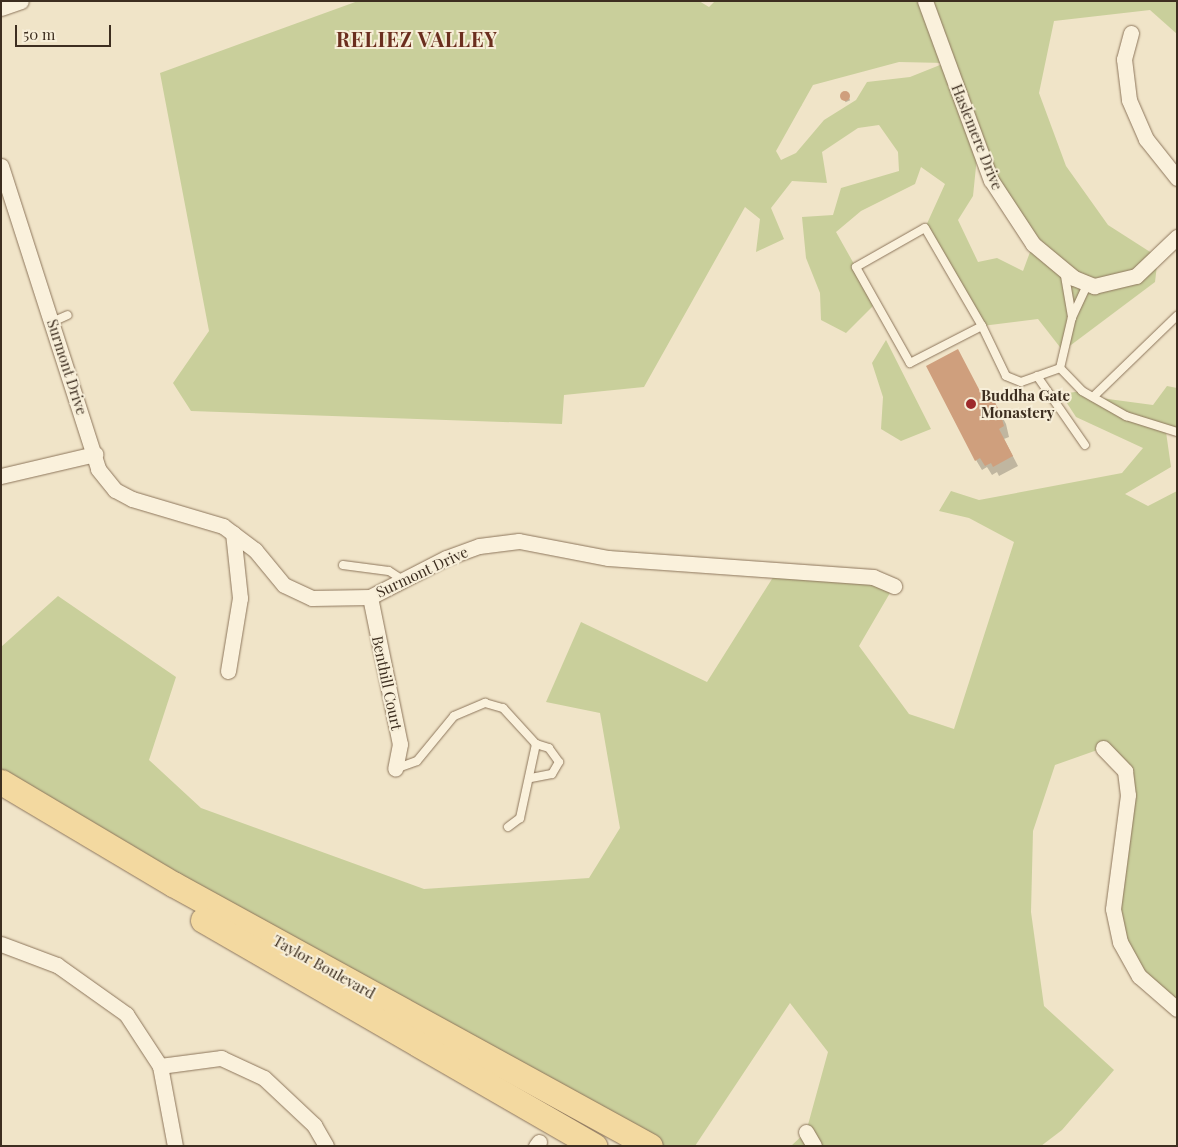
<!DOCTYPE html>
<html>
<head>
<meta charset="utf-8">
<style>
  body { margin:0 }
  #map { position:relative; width:1178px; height:1147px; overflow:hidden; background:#f0e4c8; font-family:"Playfair Display",serif }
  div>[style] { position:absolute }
  .green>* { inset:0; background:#c9cf9b }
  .shadow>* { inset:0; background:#0003; transform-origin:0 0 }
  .building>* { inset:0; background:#cf9f7d }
  .round { border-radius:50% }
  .roads { filter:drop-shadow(0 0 1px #8d765c) drop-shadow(0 0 1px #8d765c) }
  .service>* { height:8px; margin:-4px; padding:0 4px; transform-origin:4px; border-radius:4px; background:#faf1dc }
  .minor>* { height:15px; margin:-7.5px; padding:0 7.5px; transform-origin:7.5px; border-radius:7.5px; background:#faf1dc }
  .primary>* { height:25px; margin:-12.5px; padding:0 12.5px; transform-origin:12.5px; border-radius:12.5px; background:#f3d9a0 }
  .dots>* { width:14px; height:14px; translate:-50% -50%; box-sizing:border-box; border:2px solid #f7eed8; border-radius:50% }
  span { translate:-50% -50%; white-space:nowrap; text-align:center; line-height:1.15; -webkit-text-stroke:4px #f7eed8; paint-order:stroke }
  .street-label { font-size:15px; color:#3d2e20 }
  .poi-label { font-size:15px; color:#3d2e20; font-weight:700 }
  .left { translate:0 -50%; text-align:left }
  .district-label { font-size:20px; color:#6b2e1e; font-weight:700; letter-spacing:1px }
  .frame { position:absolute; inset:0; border:2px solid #3d2e20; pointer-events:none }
  .scale { position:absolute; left:15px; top:25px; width:96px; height:22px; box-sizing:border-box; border:2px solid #3d2e20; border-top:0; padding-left:6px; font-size:15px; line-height:18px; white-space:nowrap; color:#3d2e20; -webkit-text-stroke:4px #f7eed8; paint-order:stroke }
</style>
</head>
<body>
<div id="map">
  <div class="green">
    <i style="clip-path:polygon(evenodd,358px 1px,699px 1px,709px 7px,715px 1px,1177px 1px,1177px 34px,1150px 10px,1054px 21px,1039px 93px,1066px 166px,1108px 225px,1158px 257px,1155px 282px,1063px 351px,1038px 319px,982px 326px,925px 228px,945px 184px,921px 167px,915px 184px,861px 211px,836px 232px,876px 303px,846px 333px,821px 320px,820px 293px,806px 258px,802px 217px,833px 215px,841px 188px,899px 171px,898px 152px,879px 125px,858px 128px,822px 152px,827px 183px,792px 181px,771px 208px,784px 239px,756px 252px,760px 219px,745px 207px,644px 387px,564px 395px,562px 424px,191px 411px,173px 383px,209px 331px,160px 73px,358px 1px,899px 62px,945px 63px,910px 77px,867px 82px,856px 100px,824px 120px,796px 153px,781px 160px,776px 151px,813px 85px,899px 62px,358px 1px,978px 147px,1033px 244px,1023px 271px,997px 258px,978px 262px,958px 220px,973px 196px,978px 147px)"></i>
    <i style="clip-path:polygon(886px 340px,931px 429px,901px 441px,881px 429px,883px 397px,872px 363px)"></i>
    <i style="clip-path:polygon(1167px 386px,1177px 388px,1177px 432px,1166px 432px,1171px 467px,1125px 494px,1148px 506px,1177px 491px,1177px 1009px,1139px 976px,1113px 909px,1125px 771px,1103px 748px,1055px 765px,1033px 831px,1031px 912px,1044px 1006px,1114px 1070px,1062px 1130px,1041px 1146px,791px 1146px,806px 1132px,828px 1052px,790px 1003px,695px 1146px,650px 1146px,1px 782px,1px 647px,58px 596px,176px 677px,149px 760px,201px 808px,424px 889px,589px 878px,620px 828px,600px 713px,546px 702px,581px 622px,707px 682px,777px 571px,894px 586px,859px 646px,909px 714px,954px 729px,1014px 542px,969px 518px,939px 511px,951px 491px,979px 500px,1122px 473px,1143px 448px,1076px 417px,1061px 394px,1082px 391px,1093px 397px,1153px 405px)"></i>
  </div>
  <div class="shadow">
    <i style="left:847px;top:93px;width:8px;height:5px;rotate:67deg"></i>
    <i style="clip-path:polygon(982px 397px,995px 403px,1006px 424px,1009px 437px,1004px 439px,1018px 466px,999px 476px,997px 472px,992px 475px,987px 467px,982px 470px,976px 460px)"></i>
  </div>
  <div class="building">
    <i class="round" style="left:840px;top:91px;width:10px;height:10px"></i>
    <i style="clip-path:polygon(958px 349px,982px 395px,989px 391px,1000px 412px,1004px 426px,999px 429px,1013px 456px,993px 467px,991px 463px,985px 466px,980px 458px,975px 461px,926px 366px)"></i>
  </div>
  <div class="roads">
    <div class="service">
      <i style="left:925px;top:228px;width:113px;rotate:59.8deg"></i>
      <i style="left:982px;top:326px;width:81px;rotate:152.8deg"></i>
      <i style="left:910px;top:363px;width:110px;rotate:-119.4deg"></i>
      <i style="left:856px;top:267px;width:79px;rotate:-29.5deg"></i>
      <i style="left:1064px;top:270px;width:48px;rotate:80.3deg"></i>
      <i style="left:1088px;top:283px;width:38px;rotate:115deg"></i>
      <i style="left:1072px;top:317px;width:52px;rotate:103.2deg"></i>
      <i style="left:1060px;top:368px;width:32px;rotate:46deg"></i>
      <i style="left:1082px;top:391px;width:51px;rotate:29.6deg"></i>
      <i style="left:1126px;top:416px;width:53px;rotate:17.4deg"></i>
      <i style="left:52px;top:322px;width:17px;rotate:-24deg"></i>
      <i style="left:982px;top:326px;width:55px;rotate:64.4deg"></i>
      <i style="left:1006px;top:376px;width:16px;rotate:22deg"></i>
      <i style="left:1021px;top:382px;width:41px;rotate:-19.7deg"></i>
      <i style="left:1037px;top:376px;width:84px;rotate:55.2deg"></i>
      <i style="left:1093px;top:397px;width:117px;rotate:-44deg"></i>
      <i style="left:343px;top:565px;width:46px;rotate:7.4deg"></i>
      <i style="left:389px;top:571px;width:17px;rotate:33deg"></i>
      <i style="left:395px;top:769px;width:23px;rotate:-20deg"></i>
      <i style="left:417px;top:761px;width:58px;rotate:-50.6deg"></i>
      <i style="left:454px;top:716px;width:34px;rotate:-23deg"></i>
      <i style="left:485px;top:703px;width:19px;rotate:16deg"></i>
      <i style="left:503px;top:708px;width:49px;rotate:47.5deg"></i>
      <i style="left:536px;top:744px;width:76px;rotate:102.2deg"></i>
      <i style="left:520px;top:818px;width:15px;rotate:143deg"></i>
      <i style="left:531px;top:778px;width:21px;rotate:-11deg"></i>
      <i style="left:552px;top:774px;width:14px;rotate:-60deg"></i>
      <i style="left:559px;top:762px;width:17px;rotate:-126deg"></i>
      <i style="left:549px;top:748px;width:14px;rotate:-163deg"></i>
    </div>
    <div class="minor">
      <i style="left:925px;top:1px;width:191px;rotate:69.8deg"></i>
      <i style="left:991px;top:180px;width:77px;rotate:56.7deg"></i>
      <i style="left:1033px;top:244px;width:53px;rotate:39.7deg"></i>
      <i style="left:1074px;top:278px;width:22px;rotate:22deg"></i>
      <i style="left:1094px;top:286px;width:43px;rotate:-13.4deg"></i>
      <i style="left:1136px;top:276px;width:57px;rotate:-43.6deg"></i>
      <i style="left:1px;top:8px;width:21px;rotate:-19deg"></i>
      <i style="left:1131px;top:33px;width:27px;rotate:105deg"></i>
      <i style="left:1124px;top:59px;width:41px;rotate:83deg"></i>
      <i style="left:1129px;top:100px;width:43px;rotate:66.4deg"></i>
      <i style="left:1146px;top:139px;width:50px;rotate:51.5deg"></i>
      <i style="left:1px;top:166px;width:318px;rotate:72.2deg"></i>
      <i style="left:98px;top:469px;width:27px;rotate:51deg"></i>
      <i style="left:115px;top:490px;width:19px;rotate:28deg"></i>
      <i style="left:132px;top:499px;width:95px;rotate:16.5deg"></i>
      <i style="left:223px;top:526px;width:40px;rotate:37deg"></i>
      <i style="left:255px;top:550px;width:45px;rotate:50.4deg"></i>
      <i style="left:284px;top:585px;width:31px;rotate:25deg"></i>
      <i style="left:312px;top:598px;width:58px;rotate:-1deg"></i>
      <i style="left:370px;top:597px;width:85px;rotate:-27.2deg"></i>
      <i style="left:446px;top:558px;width:35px;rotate:-20deg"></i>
      <i style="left:479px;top:546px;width:40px;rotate:-7.1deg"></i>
      <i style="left:519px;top:541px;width:91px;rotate:10.8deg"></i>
      <i style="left:608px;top:558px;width:266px;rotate:4.1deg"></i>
      <i style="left:873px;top:577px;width:23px;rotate:23deg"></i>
      <i style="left:1px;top:476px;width:97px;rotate:-13.2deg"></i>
      <i style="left:370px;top:597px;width:150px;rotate:78.5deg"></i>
      <i style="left:400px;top:744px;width:25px;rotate:101deg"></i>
      <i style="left:228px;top:671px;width:74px;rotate:-80.7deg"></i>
      <i style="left:240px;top:598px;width:65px;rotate:-96.1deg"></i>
      <i style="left:1103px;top:748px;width:32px;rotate:46deg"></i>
      <i style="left:1125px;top:771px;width:24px;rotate:83deg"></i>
      <i style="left:1128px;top:795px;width:115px;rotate:97.5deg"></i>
      <i style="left:1113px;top:909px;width:34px;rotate:78deg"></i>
      <i style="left:1120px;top:942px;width:39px;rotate:61deg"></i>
      <i style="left:1139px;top:976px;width:50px;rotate:41deg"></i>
      <i style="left:1px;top:944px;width:60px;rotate:20.6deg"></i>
      <i style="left:57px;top:965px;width:85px;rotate:35.4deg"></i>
      <i style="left:126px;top:1014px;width:62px;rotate:56.8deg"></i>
      <i style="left:160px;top:1066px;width:81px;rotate:79.4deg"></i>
      <i style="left:160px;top:1066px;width:62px;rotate:-7.5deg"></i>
      <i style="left:221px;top:1058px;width:47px;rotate:24.9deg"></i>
      <i style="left:264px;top:1078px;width:69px;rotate:43.2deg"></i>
      <i style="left:314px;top:1125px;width:24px;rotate:60deg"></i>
      <i style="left:806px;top:1132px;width:16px;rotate:60deg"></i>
      <i style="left:536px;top:1146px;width:5px;rotate:-53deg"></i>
    </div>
    <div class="primary">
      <i style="left:1px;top:782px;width:200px;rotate:30.7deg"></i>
      <i style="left:173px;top:884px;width:544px;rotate:28.78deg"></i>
      <i style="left:203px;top:920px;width:452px;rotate:30deg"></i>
    </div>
  </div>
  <div class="dots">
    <i style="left:971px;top:404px;background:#9e2a2b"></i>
  </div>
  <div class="street-label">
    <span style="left:977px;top:137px;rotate:68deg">Haslemere Drive</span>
    <span style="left:67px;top:367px;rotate:72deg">Surmont Drive</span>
    <span style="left:422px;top:572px;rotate:-25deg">Surmont Drive</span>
    <span style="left:387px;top:683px;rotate:78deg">Benthill Court</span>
    <span style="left:324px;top:967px;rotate:29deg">Taylor Boulevard</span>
  </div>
  <div class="poi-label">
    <span class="left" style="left:981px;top:404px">Buddha Gate<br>Monastery</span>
  </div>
  <div class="district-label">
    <span style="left:417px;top:38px">RELIEZ VALLEY</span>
  </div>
  <div class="frame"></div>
  <div class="scale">50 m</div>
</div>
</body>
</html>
